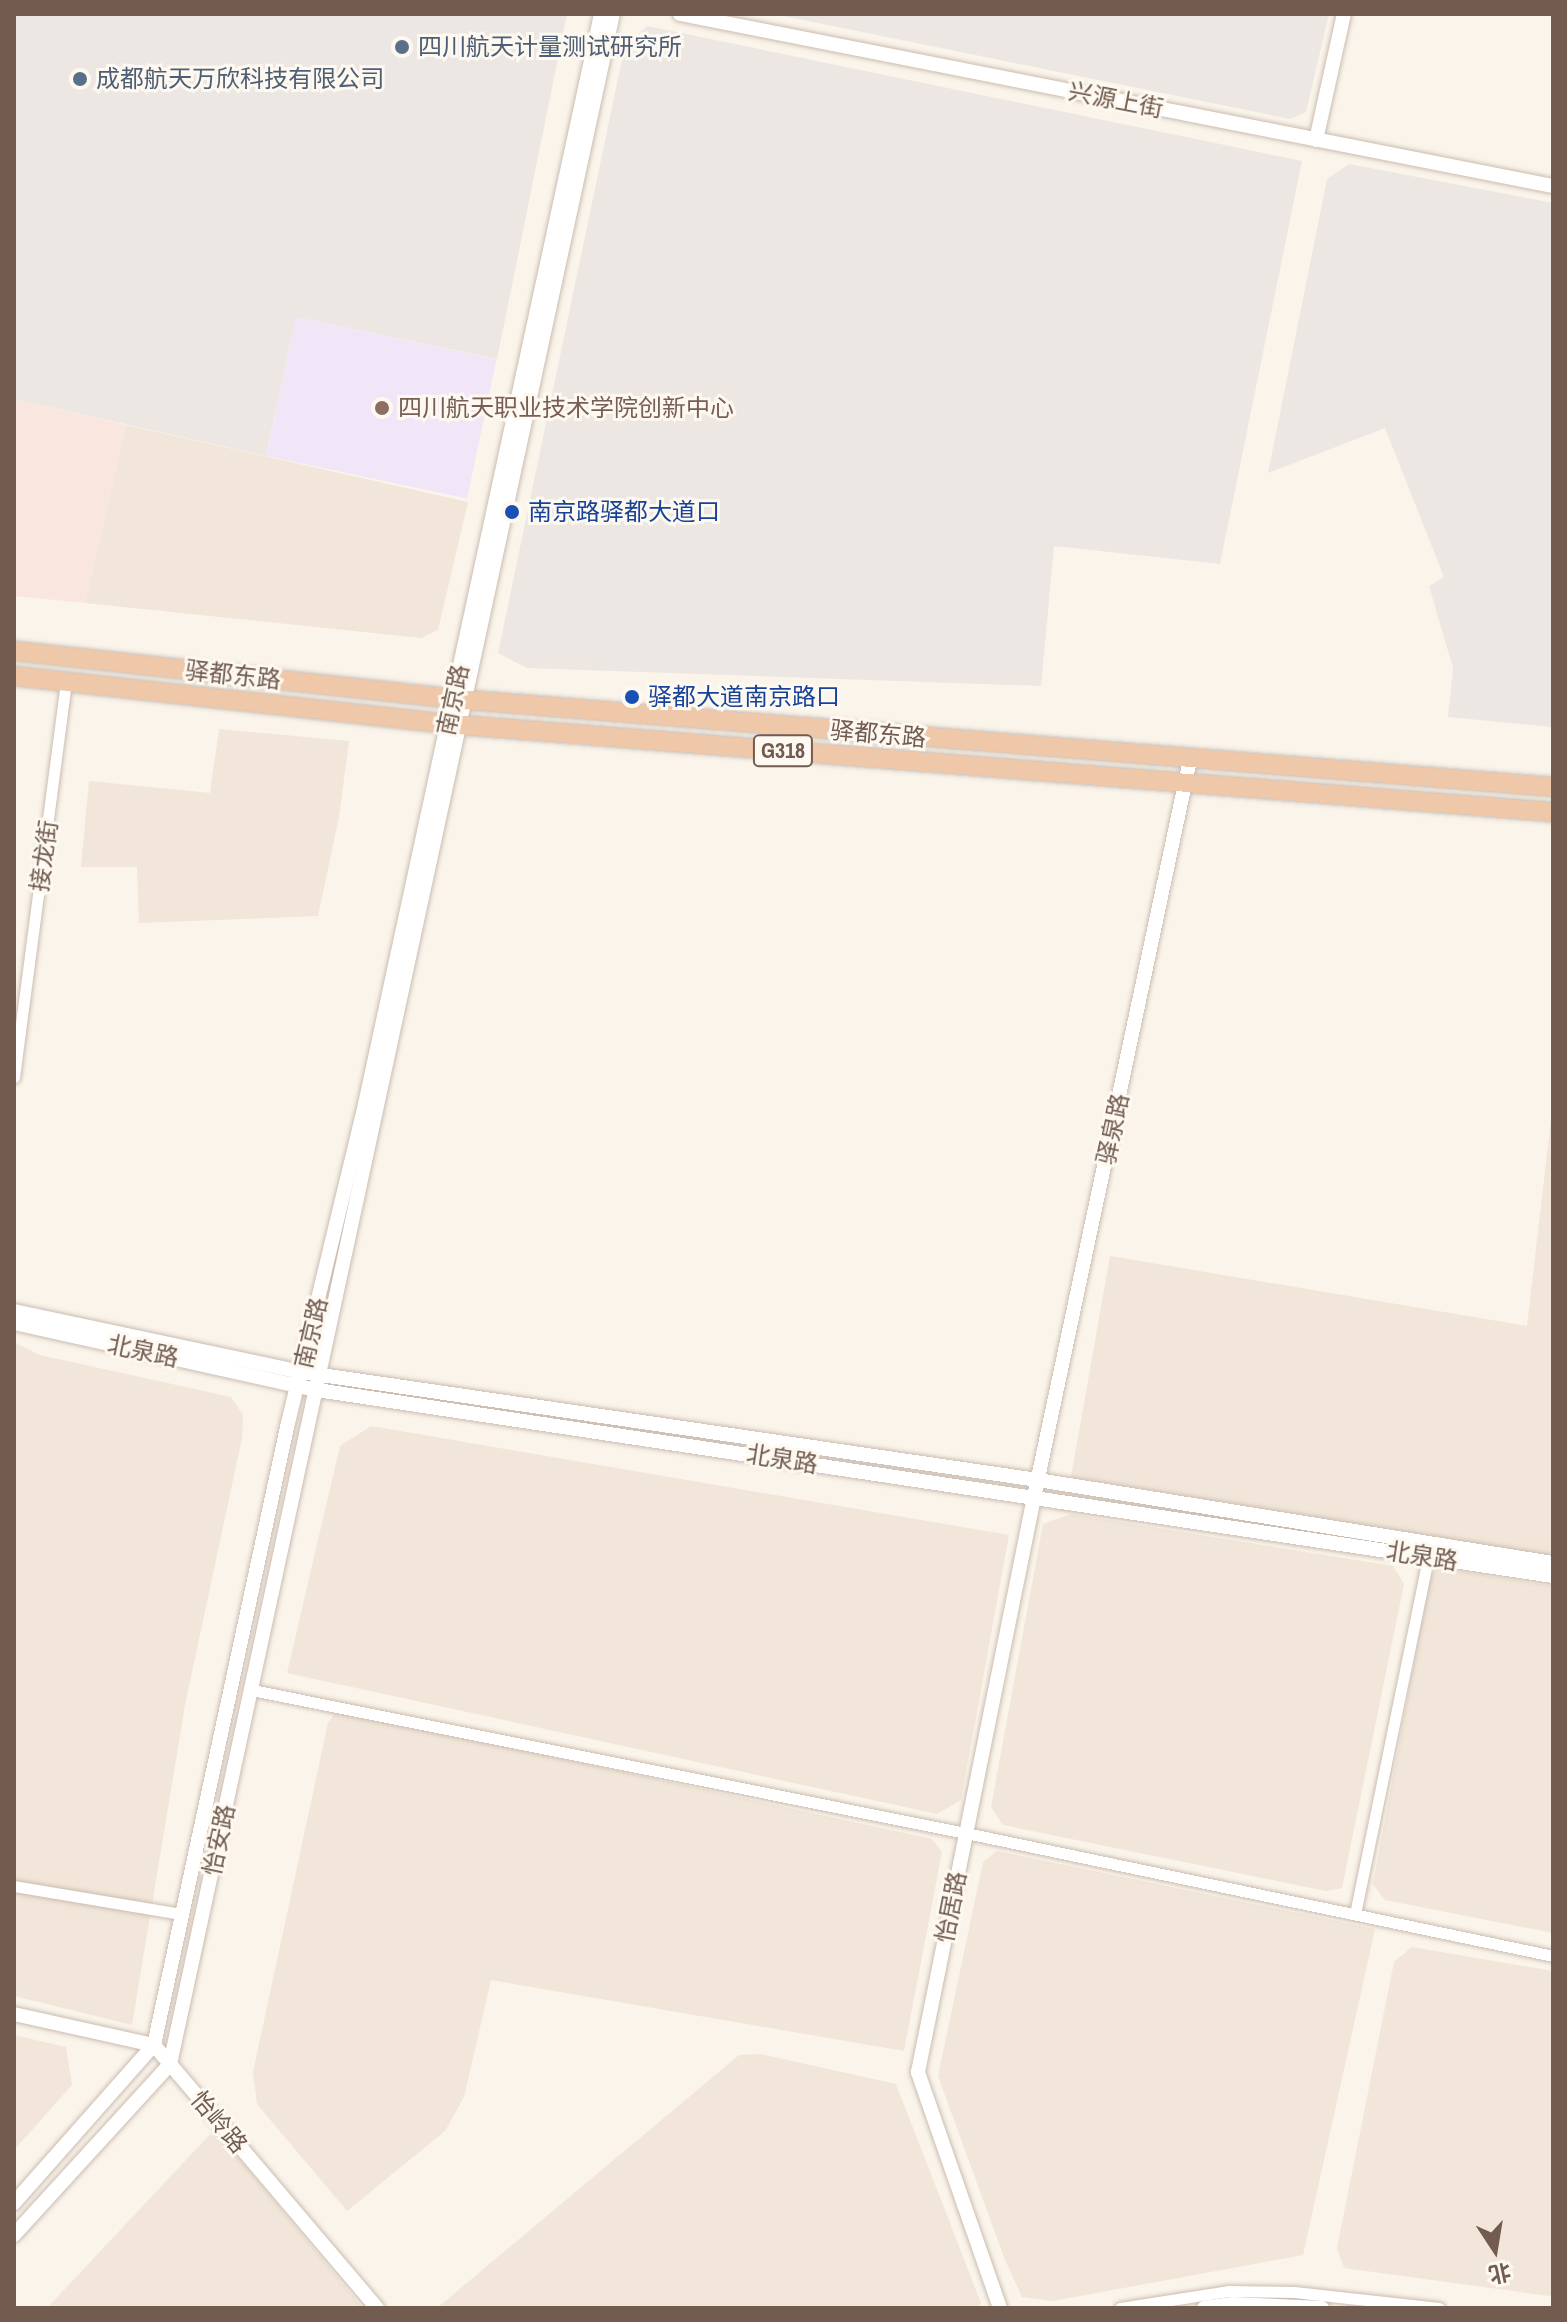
<!DOCTYPE html>
<html>
<head>
<meta charset="utf-8">
<style>
  body { margin:0 }
  #map { position:relative; width:1567px; height:2322px; overflow:hidden; background:#faf4ea; font-family:"Archivo Narrow","Noto Sans SC",sans-serif }
  div>[style] { position:absolute }
  .residential>* { inset:0; background:#f1e6d9 }
  .commercial>* { inset:0; background:#f9e7df }
  .industrial>* { inset:0; background:#ece7e2 }
  .education>* { inset:0; background:#f1e6f7; transform-origin:0 0 }
  .roads { filter:drop-shadow(0 0 2px #cbbcb1) drop-shadow(0 0 2px #cbbcb1) }
  .minor>* { height:11px; margin:-5.5px; padding:0 5.5px; transform-origin:5.5px; border-radius:5.5px; background:#fff }
  .tertiary>* { height:14px; margin:-7px; padding:0 7px; transform-origin:7px; border-radius:7px; background:#fff }
  .secondary>* { height:14px; margin:-7px; padding:0 7px; transform-origin:7px; border-radius:7px; background:#fff }
  .trunk>* { height:18px; margin:-9px; padding:0 9px; transform-origin:9px; border-radius:9px; background:#efc8a9 }
  .dots>* { width:22px; height:22px; translate:-50% -50%; box-sizing:border-box; border:4px solid #fdf8f0; border-radius:50% }
  span { translate:-50% -50%; white-space:nowrap; text-align:center; line-height:1.15; -webkit-text-stroke:6px #fdf8f0; paint-order:stroke }
  .shield-label span { padding:2px 6px; background:#fdf8f0; border:2px solid; border-radius:6px; -webkit-text-stroke-width:0 }
  .shield-label { font-size:22px; color:#725c50; font-weight:700 }
  .service-label { font-size:24px; color:#4e5e75 }
  .left { translate:0 -50%; text-align:left }
  .street-label { font-size:24px; color:#725c50 }
  .education-label { font-size:24px; color:#785e54 }
  .transit-label { font-size:24px; color:#164399 }
  .frame { position:absolute; inset:0; border:16px solid #725c50; pointer-events:none }
  .north { position:absolute; left:1455px; top:2210px; width:80px; height:80px; -webkit-text-stroke:6px #fdf8f0; paint-order:stroke; rotate:168deg; font-size:22px; font-weight:700; line-height:32px; text-align:center; color:#725c50 }
  .north::after { content:''; display:block; margin:auto; width:28px; height:36px; background:#725c50; clip-path:polygon(50% 0,100% 100%,50% 72%,0 100%) }
</style>
</head>
<body>
<div id="map">
  <div class="residential">
    <i style="clip-path:polygon(126px 425px,468px 502px,438px 630px,421px 638px,85px 603px)"></i>
    <i style="clip-path:polygon(219px 729px,349px 741px,339px 817px,318px 916px,139px 923px,137px 867px,81px 867px,89px 781px,210px 793px)"></i>
    <i style="clip-path:polygon(1553px 1103px,1553px 1556px,1071px 1477px,1110px 1256px,1527px 1326px)"></i>
    <i style="clip-path:polygon(14px 1342px,40px 1355px,231px 1397px,243px 1415px,242px 1438px,185px 1705px,132px 2025px,14px 1996px)"></i>
    <i style="clip-path:polygon(371px 1426px,1009px 1535px,961px 1800px,937px 1814px,287px 1673px,340px 1446px)"></i>
    <i style="clip-path:polygon(1071px 1514px,1393px 1566px,1404px 1584px,1342px 1888px,1326px 1891px,1003px 1825px,991px 1807px,1043px 1524px)"></i>
    <i style="clip-path:polygon(1436px 1568px,1553px 1586px,1553px 1933px,1385px 1900px,1373px 1884px,1430px 1579px)"></i>
    <i style="clip-path:polygon(337px 1710px,932px 1839px,942px 1852px,904px 2051px,491px 1980px,464px 2097px,445px 2131px,347px 2211px,257px 2104px,253px 2072px,328px 1723px)"></i>
    <i style="clip-path:polygon(997px 1851px,1375px 1929px,1303px 2255px,1053px 2301px,1022px 2297px,1005px 2260px,938px 2076px,983px 1862px)"></i>
    <i style="clip-path:polygon(1412px 1947px,1553px 1971px,1553px 2294px,1550px 2296px,1344px 2268px,1337px 2248px,1394px 1962px)"></i>
    <i style="clip-path:polygon(14px 2035px,66px 2047px,72px 2085px,14px 2150px)"></i>
    <i style="clip-path:polygon(760px 2054px,896px 2084px,981px 2303px,979px 2308px,437px 2308px,739px 2055px)"></i>
    <i style="clip-path:polygon(215px 2129px,363px 2308px,47px 2308px)"></i>
  </div>
  <div class="commercial">
    <i style="clip-path:polygon(14px 399px,126px 425px,85px 603px,14px 596px)"></i>
  </div>
  <div class="industrial">
    <i style="clip-path:polygon(14px 14px,567px 14px,497px 359px,296px 317px,266px 456px,14px 399px)"></i>
    <i style="clip-path:polygon(774px 14px,1329px 14px,1306px 112px,1290px 119px)"></i>
    <i style="clip-path:polygon(647px 26px,1302px 161px,1220px 564px,1054px 546px,1041px 686px,527px 668px,498px 653px,625px 45px)"></i>
    <i style="clip-path:polygon(1349px 164px,1553px 203px,1553px 727px,1448px 717px,1453px 668px,1429px 586px,1444px 577px,1385px 428px,1268px 473px,1327px 179px)"></i>
  </div>
  <div class="education">
    <i style="left:296px;top:317px;width:205px;height:142px;rotate:12deg"></i>
  </div>
  <div class="roads">
    <div class="minor">
      <i style="left:14px;top:1077px;width:398px;rotate:-82.5deg"></i>
      <i style="left:252px;top:1690px;width:728px;rotate:11.33deg"></i>
      <i style="left:966px;top:1833px;width:600px;rotate:11.83deg"></i>
      <i style="left:14px;top:1886px;width:170px;rotate:9.5deg"></i>
      <i style="left:1355px;top:1914px;width:373px;rotate:-78.4deg"></i>
      <i style="left:1120px;top:2308px;width:109px;rotate:-8.9deg"></i>
      <i style="left:1228px;top:2291px;width:66px;rotate:0.9deg"></i>
      <i style="left:1294px;top:2292px;width:146px;rotate:6.3deg"></i>
    </div>
    <div class="tertiary">
      <i style="left:680px;top:14px;width:890px;rotate:11.15deg"></i>
      <i style="left:1316px;top:140px;width:129px;rotate:-77.5deg"></i>
      <i style="left:14px;top:2014px;width:143px;rotate:12.5deg"></i>
      <i style="left:154px;top:2045px;width:345px;rotate:49.7deg"></i>
      <i style="left:14px;top:2203px;width:211px;rotate:-48.5deg"></i>
      <i style="left:154px;top:2045px;width:632px;rotate:-77.85deg"></i>
      <i style="left:287px;top:1427px;width:332px;rotate:-76.4deg"></i>
      <i style="left:365px;top:1104px;width:1115px;rotate:-77.78deg"></i>
      <i style="left:14px;top:2235px;width:231px;rotate:-47.6deg"></i>
      <i style="left:170px;top:2064px;width:2097px;rotate:-77.81deg"></i>
      <i style="left:1000px;top:2308px;width:250px;rotate:-109.2deg"></i>
      <i style="left:918px;top:2072px;width:587px;rotate:-78.59deg"></i>
      <i style="left:1034px;top:1497px;width:753px;rotate:-78.05deg"></i>
    </div>
    <div class="secondary">
      <i style="left:14px;top:1311px;width:293px;rotate:12deg"></i>
      <i style="left:301px;top:1372px;width:745px;rotate:8.34deg"></i>
      <i style="left:1038px;top:1480px;width:522px;rotate:9.16deg"></i>
      <i style="left:14px;top:1323px;width:310px;rotate:12.5deg"></i>
      <i style="left:317px;top:1390px;width:1250px;rotate:8.56deg"></i>
      <i style="left:1204px;top:2308px;width:29px;rotate:-8deg"></i>
      <i style="left:1233px;top:2304px;width:89px;rotate:2.6deg"></i>
    </div>
    <div class="trunk">
      <i style="left:14px;top:651px;width:456px;rotate:6.2deg"></i>
      <i style="left:467px;top:700px;width:1089px;rotate:4.58deg"></i>
      <i style="left:14px;top:676px;width:450px;rotate:6.3deg"></i>
      <i style="left:461px;top:725px;width:1095px;rotate:4.56deg"></i>
    </div>
  </div>
  <div class="dots">
    <i style="left:402px;top:47px;background:#5c6f8a"></i>
    <i style="left:80px;top:79px;background:#5c6f8a"></i>
    <i style="left:382px;top:408px;background:#8d6e63"></i>
    <i style="left:512px;top:512px;background:#1a4fb4"></i>
    <i style="left:632px;top:697px;background:#1a4fb4"></i>
  </div>
  <div class="shield-label">
    <span style="left:783px;top:751px">G318</span>
  </div>
  <div class="service-label">
    <span class="left" style="left:418px;top:47px">四川航天计量测试研究所</span>
    <span class="left" style="left:96px;top:79px">成都航天万欣科技有限公司</span>
  </div>
  <div class="street-label">
    <span style="left:1116px;top:100px;rotate:11deg">兴源上街</span>
    <span style="left:233px;top:675px;rotate:6deg">驿都东路</span>
    <span style="left:453px;top:700px;rotate:-78deg">南京路</span>
    <span style="left:878px;top:734px;rotate:5deg">驿都东路</span>
    <span style="left:44px;top:856px;rotate:-82deg">接龙街</span>
    <span style="left:1113px;top:1129px;rotate:-78deg">驿泉路</span>
    <span style="left:311px;top:1333px;rotate:-77deg">南京路</span>
    <span style="left:143px;top:1351px;rotate:12deg">北泉路</span>
    <span style="left:782px;top:1459px;rotate:9deg">北泉路</span>
    <span style="left:1422px;top:1556px;rotate:9deg">北泉路</span>
    <span style="left:219px;top:1840px;rotate:-78deg">怡安路</span>
    <span style="left:951px;top:1907px;rotate:-79deg">怡居路</span>
    <span style="left:219px;top:2122px;rotate:50deg">怡岭路</span>
  </div>
  <div class="education-label">
    <span class="left" style="left:398px;top:408px">四川航天职业技术学院创新中心</span>
  </div>
  <div class="transit-label">
    <span class="left" style="left:528px;top:512px">南京路驿都大道口</span>
    <span class="left" style="left:648px;top:697px">驿都大道南京路口</span>
  </div>
  <div class="frame"></div>
  <div class="north">北</div>
</div>
</body>
</html>
